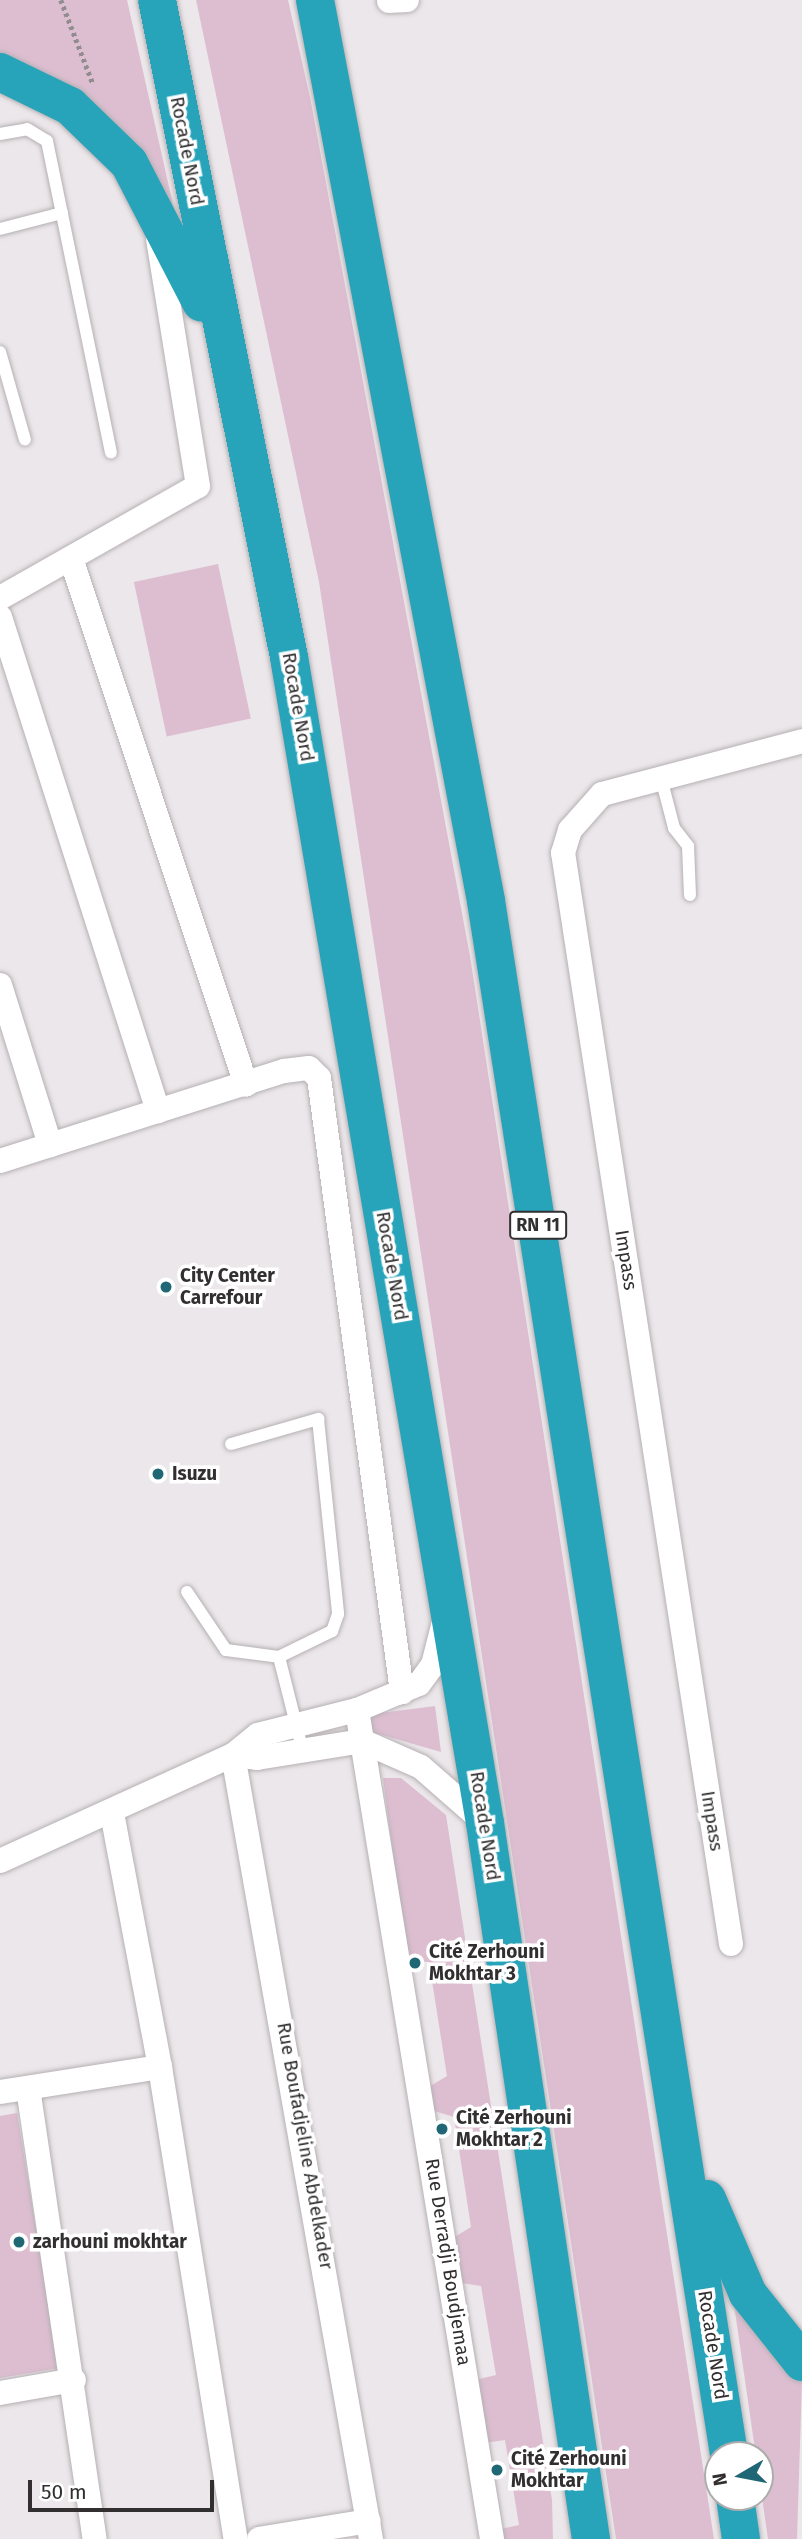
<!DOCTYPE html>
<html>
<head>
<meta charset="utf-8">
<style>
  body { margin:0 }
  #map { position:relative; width:802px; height:2539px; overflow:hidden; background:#ece7ea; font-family:"Fira Sans",sans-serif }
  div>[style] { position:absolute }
  .green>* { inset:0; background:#ddbed1; transform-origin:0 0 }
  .path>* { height:4.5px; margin-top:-2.25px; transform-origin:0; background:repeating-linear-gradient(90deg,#918d8f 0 3.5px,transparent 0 7px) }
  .roads { filter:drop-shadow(0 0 2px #b5b0b3) drop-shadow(0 0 2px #b5b0b3) }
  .lane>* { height:12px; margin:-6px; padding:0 6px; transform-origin:6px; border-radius:6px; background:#fff }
  .street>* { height:24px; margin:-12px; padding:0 12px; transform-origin:12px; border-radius:12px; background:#fff }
  .highway>* { height:38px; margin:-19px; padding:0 19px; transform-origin:19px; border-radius:19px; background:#27a4ba }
  .dots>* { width:19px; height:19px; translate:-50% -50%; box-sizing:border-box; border:4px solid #fff; border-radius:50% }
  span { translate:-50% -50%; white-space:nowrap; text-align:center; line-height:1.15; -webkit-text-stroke:7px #fff; paint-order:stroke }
  .shield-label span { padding:2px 5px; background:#fff; border:2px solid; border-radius:5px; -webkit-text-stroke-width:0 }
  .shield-label { font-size:18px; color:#312f30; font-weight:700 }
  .street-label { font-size:19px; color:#312f30 }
  .poi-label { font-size:19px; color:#312f30; font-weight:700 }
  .left { translate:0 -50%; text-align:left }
  .north { position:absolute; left:704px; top:2441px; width:70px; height:70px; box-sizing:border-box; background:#fff; border:2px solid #adacac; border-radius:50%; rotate:260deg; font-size:19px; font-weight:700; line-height:28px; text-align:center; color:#312f30 }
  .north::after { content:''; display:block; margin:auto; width:24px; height:32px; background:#1f6775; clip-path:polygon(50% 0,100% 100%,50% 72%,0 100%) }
  .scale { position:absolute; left:28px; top:2480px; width:186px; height:32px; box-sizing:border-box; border:4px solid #312f30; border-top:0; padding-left:9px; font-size:21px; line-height:24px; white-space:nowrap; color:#312f30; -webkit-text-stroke:5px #fff; paint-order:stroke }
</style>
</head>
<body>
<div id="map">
  <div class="green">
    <i style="clip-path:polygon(0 0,127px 0,176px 218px,0 55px)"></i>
    <i style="clip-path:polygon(196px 0,288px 0,310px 97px,470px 956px,714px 2539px,616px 2539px,319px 582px)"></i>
    <i style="left:218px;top:564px;width:158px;height:86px;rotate:78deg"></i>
    <i style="clip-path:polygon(435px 1706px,441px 1752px,368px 1731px,365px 1715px)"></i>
    <i style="clip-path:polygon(383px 1778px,401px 1778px,446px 1815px,552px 2500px,553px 2539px,498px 2539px,496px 2530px,519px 2525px,505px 2440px,484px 2443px,475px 2380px,496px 2375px,481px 2286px,461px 2283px,453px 2238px,471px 2227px,454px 2117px,431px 2110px,427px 2088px,447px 2076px,429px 1962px,407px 1961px)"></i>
    <i style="clip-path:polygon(17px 2113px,59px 2368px,0 2378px,0 2116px)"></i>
    <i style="clip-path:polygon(731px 2284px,802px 2379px,797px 2539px,768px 2539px)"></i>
  </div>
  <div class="path">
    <i style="left:61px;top:0;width:90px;rotate:69.1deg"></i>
  </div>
  <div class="roads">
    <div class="lane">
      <i style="left:0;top:134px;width:27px;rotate:-10deg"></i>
      <i style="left:27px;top:129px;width:23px;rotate:31deg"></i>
      <i style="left:47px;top:141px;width:318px;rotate:78.4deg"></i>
      <i style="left:0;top:229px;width:64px;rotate:-14.5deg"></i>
      <i style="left:0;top:352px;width:91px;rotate:74.1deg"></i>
      <i style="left:661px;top:778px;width:52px;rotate:75.4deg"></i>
      <i style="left:674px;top:828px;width:23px;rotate:52deg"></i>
      <i style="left:688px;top:846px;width:49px;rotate:87.7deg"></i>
      <i style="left:231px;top:1444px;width:91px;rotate:-16deg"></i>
      <i style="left:318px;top:1419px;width:196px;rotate:84.1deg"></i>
      <i style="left:338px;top:1614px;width:18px;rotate:109deg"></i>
      <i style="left:332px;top:1631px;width:59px;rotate:153.9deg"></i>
      <i style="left:279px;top:1657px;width:94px;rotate:75.8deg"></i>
      <i style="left:187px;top:1592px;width:70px;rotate:56.1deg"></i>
      <i style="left:226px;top:1650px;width:53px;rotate:7.5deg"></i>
    </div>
    <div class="street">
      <i style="left:389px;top:1px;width:18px;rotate:-3deg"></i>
      <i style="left:71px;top:558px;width:555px;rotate:71.63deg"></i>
      <i style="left:0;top:598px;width:227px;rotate:-29.5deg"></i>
      <i style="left:198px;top:486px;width:249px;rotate:-99.2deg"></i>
      <i style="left:0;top:617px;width:519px;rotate:72.26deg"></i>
      <i style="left:0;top:985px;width:168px;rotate:72.6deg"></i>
      <i style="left:0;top:1161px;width:298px;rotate:-17.6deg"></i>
      <i style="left:284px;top:1071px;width:25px;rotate:-7deg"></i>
      <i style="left:309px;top:1068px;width:14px;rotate:45deg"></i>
      <i style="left:319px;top:1078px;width:620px;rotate:82.3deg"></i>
      <i style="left:357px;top:1710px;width:840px;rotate:80.75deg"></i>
      <i style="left:362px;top:1741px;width:64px;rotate:23.8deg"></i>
      <i style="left:421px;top:1767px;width:85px;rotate:41.2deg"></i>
      <i style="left:233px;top:1755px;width:796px;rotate:80.02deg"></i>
      <i style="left:233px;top:1755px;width:24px;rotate:7deg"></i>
      <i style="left:257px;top:1758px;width:106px;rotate:-9.2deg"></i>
      <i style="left:112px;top:1813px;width:258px;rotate:79.3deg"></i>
      <i style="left:160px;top:2067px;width:478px;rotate:80.9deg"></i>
      <i style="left:0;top:1861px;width:256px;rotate:-24.5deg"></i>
      <i style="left:233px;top:1755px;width:32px;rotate:-39deg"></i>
      <i style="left:258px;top:1735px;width:102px;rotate:-14.2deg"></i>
      <i style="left:357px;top:1710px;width:67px;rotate:-22.8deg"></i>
      <i style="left:419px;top:1684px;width:24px;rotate:-54deg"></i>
      <i style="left:433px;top:1665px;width:44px;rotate:-75.7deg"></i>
      <i style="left:731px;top:1944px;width:1104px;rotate:-98.75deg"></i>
      <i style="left:563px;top:853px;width:24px;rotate:-73deg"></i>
      <i style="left:570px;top:830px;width:48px;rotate:-48.4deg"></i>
      <i style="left:602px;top:794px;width:207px;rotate:-14.8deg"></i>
      <i style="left:28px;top:2088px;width:456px;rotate:81.6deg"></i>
      <i style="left:0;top:2092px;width:162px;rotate:-8.9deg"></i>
      <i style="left:0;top:2393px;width:75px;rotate:-10deg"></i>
      <i style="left:259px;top:2539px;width:111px;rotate:-9.3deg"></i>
    </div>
    <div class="highway">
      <i style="left:157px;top:0;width:670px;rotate:78.64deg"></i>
      <i style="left:289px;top:657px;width:1182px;rotate:80.46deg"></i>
      <i style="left:485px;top:1823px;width:724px;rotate:81.58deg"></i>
      <i style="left:315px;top:0;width:917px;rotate:79.25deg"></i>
      <i style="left:486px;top:901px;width:1573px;rotate:81.11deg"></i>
      <i style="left:0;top:72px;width:78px;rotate:25.9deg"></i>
      <i style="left:70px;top:106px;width:82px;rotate:44deg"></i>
      <i style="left:129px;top:163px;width:157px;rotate:62.6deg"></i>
      <i style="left:707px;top:2199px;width:103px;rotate:66.7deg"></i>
      <i style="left:748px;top:2294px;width:87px;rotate:51.5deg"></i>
      <i style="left:735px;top:2497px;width:42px;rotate:81.9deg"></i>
    </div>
  </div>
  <div class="dots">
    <i style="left:166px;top:1287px;background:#1f6775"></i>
    <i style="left:158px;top:1474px;background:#1f6775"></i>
    <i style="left:415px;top:1963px;background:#1f6775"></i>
    <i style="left:442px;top:2129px;background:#1f6775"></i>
    <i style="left:19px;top:2242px;background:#1f6775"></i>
    <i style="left:497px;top:2470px;background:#1f6775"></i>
  </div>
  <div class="shield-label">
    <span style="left:538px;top:1225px">RN 11</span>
  </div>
  <div class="street-label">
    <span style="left:187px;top:151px;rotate:79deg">Rocade Nord</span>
    <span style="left:298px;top:707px;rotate:80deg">Rocade Nord</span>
    <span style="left:626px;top:1260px;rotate:81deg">Impass</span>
    <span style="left:392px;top:1266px;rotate:80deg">Rocade Nord</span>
    <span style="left:712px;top:1821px;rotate:81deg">Impass</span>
    <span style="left:485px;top:1826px;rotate:81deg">Rocade Nord</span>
    <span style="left:305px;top:2146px;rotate:80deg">Rue Boufadjeline Abdelkader</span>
    <span style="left:448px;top:2262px;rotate:81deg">Rue Derradji Boudjemaa</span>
    <span style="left:713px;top:2345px;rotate:81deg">Rocade Nord</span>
  </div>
  <div class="poi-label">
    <span class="left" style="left:180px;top:1287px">City Center<br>Carrefour</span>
    <span class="left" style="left:172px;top:1474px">Isuzu</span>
    <span class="left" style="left:429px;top:1963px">Cité Zerhouni<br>Mokhtar 3</span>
    <span class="left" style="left:456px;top:2129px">Cité Zerhouni<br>Mokhtar 2</span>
    <span class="left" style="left:33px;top:2242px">zarhouni mokhtar</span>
    <span class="left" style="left:511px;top:2470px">Cité Zerhouni<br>Mokhtar</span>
  </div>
  <div class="north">N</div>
  <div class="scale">50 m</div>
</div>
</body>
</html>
